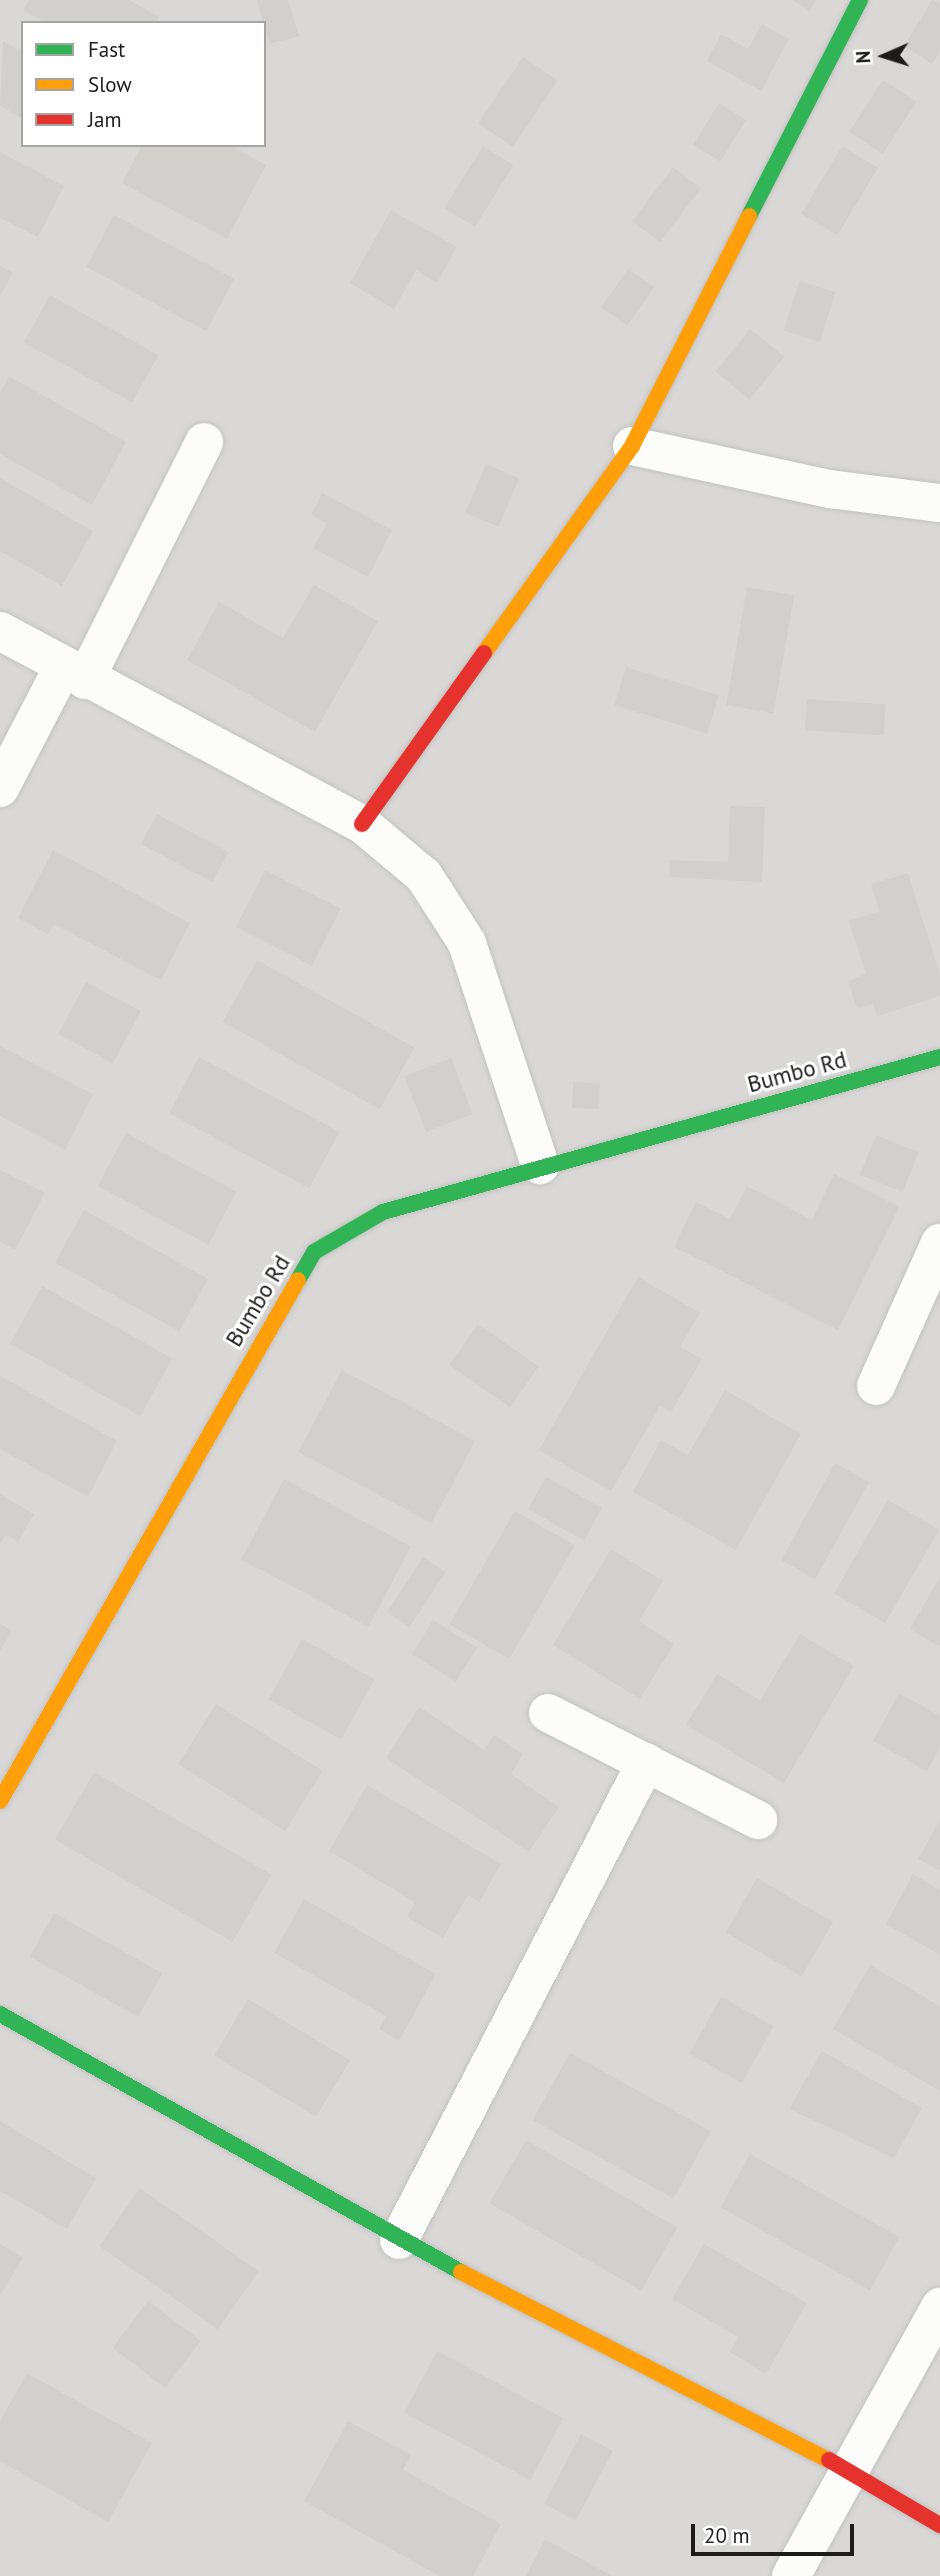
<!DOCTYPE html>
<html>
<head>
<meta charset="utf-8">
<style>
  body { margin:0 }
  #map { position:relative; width:940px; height:2576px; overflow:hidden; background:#eae8e4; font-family:"PT Sans",sans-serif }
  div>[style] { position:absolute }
  .residential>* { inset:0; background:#d9d8d6 }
  .building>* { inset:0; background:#d2d0cd; transform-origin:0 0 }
  .roads { filter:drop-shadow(0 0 2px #c3c2c0) drop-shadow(0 0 2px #c3c2c0) }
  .street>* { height:38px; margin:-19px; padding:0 19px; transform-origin:19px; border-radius:19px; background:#fcfcfb }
  .fast>* { height:16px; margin:-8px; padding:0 8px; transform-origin:8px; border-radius:8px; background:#30b455 }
  .slow>* { height:16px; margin:-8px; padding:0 8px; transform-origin:8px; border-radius:8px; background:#ff9f0a }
  .jam>* { height:16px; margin:-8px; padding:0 8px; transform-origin:8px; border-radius:8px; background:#e5322d }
  span { translate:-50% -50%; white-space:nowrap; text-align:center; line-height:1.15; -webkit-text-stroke:6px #fff; paint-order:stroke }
  .street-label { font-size:23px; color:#1c1c1c }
  .legend { position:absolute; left:21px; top:21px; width:245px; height:126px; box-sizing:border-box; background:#fff; border:2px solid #a4a4a4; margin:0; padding:9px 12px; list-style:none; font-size:21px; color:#1c1c1c }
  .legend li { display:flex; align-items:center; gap:14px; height:35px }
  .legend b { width:35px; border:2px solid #a4a4a4 }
  .north { position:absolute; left:849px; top:21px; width:70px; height:70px; -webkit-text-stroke:5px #fff; paint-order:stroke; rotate:267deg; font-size:19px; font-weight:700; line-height:28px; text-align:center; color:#1c1c1c }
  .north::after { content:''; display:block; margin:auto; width:24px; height:32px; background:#1c1c1c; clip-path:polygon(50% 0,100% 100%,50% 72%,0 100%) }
  .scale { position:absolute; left:691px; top:2524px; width:163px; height:32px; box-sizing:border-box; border:4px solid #1c1c1c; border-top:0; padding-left:9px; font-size:21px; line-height:24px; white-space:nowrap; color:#1c1c1c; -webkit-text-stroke:5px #fff; paint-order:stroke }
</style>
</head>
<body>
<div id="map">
  <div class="residential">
    <i style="clip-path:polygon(evenodd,0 0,940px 0,940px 2576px,0 2576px,0 0,23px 23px,264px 23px,264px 145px,23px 145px,23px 23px)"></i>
  </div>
  <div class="building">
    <i style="clip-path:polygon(29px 0,129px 0,159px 17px,156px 23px,47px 23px,23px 10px)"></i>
    <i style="clip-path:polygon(257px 0,288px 0,299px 36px,270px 44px)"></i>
    <i style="clip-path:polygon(792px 0,816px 0,810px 11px)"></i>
    <i style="clip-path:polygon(932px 0,940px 4px,940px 51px,932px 64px,904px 46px)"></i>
    <i style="clip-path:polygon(762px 24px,789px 39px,761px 91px,707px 61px,721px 34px,748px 49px)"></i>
    <i style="clip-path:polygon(3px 41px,23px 52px,23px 119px,0 106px)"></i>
    <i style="left:523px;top:57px;width:42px;height:80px;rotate:34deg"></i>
    <i style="left:883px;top:80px;width:40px;height:62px;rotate:33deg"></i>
    <i style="left:719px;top:103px;width:32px;height:49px;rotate:32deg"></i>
    <i style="clip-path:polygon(142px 145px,230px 145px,266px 165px,227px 239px,122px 183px)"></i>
    <i style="left:483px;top:146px;width:36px;height:73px;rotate:32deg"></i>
    <i style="left:842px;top:146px;width:42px;height:79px;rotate:31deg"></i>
    <i style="clip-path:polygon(0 152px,64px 186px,38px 237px,0 218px)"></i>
    <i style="left:673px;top:167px;width:35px;height:68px;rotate:37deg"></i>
    <i style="clip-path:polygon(391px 210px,457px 247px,437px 283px,416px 270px,394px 309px,350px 283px)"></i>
    <i style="left:114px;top:215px;width:136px;height:59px;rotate:28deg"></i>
    <i style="clip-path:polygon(0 266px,13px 273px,0 296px)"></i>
    <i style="left:628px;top:269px;width:32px;height:47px;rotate:35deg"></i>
    <i style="left:799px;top:281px;width:38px;height:52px;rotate:17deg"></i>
    <i style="left:50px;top:295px;width:124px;height:54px;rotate:29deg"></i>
    <i style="left:750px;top:329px;width:44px;height:55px;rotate:39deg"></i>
    <i style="clip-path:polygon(9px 376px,126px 442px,92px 505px,0 454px,0 393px)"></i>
    <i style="left:486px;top:464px;width:36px;height:53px;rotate:23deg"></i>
    <i style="clip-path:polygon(0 478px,93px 531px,62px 586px,0 551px)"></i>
    <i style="clip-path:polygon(322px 493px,392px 530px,368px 577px,313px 548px,327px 523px,311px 515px)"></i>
    <i style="clip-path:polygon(314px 585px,378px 621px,315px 732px,187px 660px,219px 602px,283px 638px)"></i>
    <i style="left:747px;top:587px;width:48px;height:120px;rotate:10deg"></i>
    <i style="left:626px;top:667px;width:97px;height:40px;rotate:17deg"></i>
    <i style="left:807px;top:699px;width:79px;height:31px;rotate:4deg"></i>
    <i style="clip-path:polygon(730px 806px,765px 807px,762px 882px,669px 877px,670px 860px,728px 862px)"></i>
    <i style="left:157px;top:814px;width:81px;height:34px;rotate:28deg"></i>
    <i style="clip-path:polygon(53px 850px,190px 923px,161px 980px,54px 924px,48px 934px,18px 918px)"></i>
    <i style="left:265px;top:870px;width:85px;height:64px;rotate:27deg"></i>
    <i style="clip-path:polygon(908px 873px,940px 975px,940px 996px,877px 1016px,873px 1004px,857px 1009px,848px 981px,866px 974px,849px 921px,879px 911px,871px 884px)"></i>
    <i style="left:257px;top:960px;width:180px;height:71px;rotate:29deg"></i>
    <i style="left:86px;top:982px;width:62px;height:59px;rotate:28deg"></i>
    <i style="clip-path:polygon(0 1046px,93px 1094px,65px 1150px,0 1116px)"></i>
    <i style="left:199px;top:1057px;width:159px;height:64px;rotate:28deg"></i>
    <i style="left:451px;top:1058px;width:60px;height:50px;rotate:69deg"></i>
    <i style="left:573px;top:1082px;width:27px;height:26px;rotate:2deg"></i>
    <i style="left:126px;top:1133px;width:125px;height:60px;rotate:28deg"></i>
    <i style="left:876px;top:1135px;width:46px;height:43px;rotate:22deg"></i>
    <i style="clip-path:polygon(0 1170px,45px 1193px,15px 1250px,0 1242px)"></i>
    <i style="clip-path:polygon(834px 1174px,899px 1207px,838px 1330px,674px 1247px,696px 1202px,730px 1219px,747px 1186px,812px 1220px)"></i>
    <i style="left:84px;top:1210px;width:142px;height:60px;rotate:29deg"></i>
    <i style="clip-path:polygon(638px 1277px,700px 1313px,680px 1347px,702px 1359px,671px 1412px,660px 1406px,611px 1491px,539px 1450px)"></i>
    <i style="left:42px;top:1286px;width:149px;height:66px;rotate:29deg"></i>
    <i style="left:478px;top:1324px;width:74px;height:50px;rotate:35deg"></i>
    <i style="left:342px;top:1370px;width:151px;height:93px;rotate:28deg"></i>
    <i style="clip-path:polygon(0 1376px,117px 1441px,88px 1497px,0 1449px)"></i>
    <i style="clip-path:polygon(725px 1390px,801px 1434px,736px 1550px,633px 1492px,661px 1440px,688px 1455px)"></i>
    <i style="left:835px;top:1463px;width:39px;height:111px;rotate:29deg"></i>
    <i style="left:546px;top:1477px;width:64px;height:37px;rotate:29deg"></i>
    <i style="left:284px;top:1479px;width:144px;height:91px;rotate:28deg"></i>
    <i style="clip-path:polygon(0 1494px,34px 1514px,18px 1542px,5px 1535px,0 1544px)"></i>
    <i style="left:888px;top:1500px;width:59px;height:108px;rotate:30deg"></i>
    <i style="left:515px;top:1511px;width:69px;height:131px;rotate:30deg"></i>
    <i style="clip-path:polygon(611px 1549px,663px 1581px,639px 1621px,674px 1644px,640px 1699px,553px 1645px)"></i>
    <i style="left:423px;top:1557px;width:27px;height:66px;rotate:33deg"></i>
    <i style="clip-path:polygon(940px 1577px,940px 1647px,910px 1629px)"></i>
    <i style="left:433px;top:1620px;width:52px;height:40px;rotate:32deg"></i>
    <i style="clip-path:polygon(0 1623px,12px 1631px,0 1651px)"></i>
    <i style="clip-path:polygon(800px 1634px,854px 1666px,784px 1783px,686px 1725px,717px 1674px,760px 1700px)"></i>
    <i style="left:302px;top:1639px;width:83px;height:69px;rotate:29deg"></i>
    <i style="clip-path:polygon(899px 1693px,940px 1716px,940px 1747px,927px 1771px,873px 1741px)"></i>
    <i style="left:216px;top:1704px;width:126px;height:71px;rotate:32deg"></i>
    <i style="clip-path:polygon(419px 1707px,484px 1750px,494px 1735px,523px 1754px,511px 1774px,559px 1807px,529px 1852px,386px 1758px)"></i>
    <i style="left:94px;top:1772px;width:205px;height:78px;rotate:30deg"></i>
    <i style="clip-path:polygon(367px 1785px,501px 1864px,479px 1902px,468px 1895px,443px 1938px,407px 1917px,415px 1902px,329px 1851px)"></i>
    <i style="clip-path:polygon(940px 1820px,940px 1871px,918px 1859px)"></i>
    <i style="clip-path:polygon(913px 1874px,940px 1890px,940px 1955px,886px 1924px)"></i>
    <i style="left:757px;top:1878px;width:88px;height:63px;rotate:30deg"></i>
    <i style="clip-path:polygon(304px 1899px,436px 1974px,399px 2041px,379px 2029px,386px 2016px,274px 1953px)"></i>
    <i style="left:54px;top:1913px;width:124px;height:50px;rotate:29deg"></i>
    <i style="clip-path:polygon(870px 1965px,940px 2006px,940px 2091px,833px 2029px)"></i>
    <i style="left:721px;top:1997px;width:60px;height:65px;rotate:29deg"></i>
    <i style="left:248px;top:1999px;width:119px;height:66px;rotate:31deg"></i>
    <i style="clip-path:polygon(822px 2051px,922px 2108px,894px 2158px,789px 2109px)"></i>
    <i style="left:570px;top:2053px;width:161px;height:77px;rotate:29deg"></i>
    <i style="clip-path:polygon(0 2121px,96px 2178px,67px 2229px,0 2191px)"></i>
    <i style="left:526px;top:2140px;width:175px;height:73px;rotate:30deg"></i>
    <i style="left:750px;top:2154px;width:171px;height:61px;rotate:29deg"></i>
    <i style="left:140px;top:2188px;width:145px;height:71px;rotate:35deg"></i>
    <i style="clip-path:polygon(0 2244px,23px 2258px,0 2295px)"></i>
    <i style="clip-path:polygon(704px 2244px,807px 2303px,766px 2374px,730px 2352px,738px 2337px,672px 2299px)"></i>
    <i style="left:148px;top:2301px;width:66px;height:59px;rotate:37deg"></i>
    <i style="left:437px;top:2351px;width:143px;height:70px;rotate:28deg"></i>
    <i style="clip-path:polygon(27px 2373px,152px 2443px,108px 2522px,0 2461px,0 2421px)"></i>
    <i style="clip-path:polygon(348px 2421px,411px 2455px,403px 2470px,501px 2524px,473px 2576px,440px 2576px,304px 2501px)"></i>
    <i style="left:581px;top:2434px;width:36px;height:79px;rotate:28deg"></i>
    <i style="clip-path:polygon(545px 2539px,612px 2576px,526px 2576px)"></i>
  </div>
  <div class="roads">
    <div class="street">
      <i style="left:632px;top:446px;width:203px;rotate:12.3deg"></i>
      <i style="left:830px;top:489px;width:111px;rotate:7.3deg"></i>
      <i style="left:0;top:631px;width:410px;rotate:28.1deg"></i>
      <i style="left:362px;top:824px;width:81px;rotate:40deg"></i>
      <i style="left:424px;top:876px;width:80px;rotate:57.3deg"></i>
      <i style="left:467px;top:943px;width:234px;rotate:71.8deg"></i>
      <i style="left:85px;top:680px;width:266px;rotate:-63.4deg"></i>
      <i style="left:0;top:788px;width:136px;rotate:-62.5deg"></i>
      <i style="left:876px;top:1386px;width:157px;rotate:-65.9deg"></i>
      <i style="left:548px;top:1713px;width:236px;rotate:27deg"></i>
      <i style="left:399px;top:2240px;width:538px;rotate:-62.67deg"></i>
      <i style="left:791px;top:2576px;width:308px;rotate:-61deg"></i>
    </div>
    <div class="fast">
      <i style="left:749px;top:216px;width:243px;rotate:-62.8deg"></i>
      <i style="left:298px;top:1280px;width:32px;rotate:-60deg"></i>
      <i style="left:314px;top:1252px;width:80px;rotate:-30.1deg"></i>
      <i style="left:383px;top:1212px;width:578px;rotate:-15.55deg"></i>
      <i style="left:0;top:2014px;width:528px;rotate:29.23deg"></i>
    </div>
    <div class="slow">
      <i style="left:484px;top:653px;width:254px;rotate:-54.4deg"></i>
      <i style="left:632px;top:446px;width:258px;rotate:-63deg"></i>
      <i style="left:0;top:1801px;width:600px;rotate:-60.23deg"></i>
      <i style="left:461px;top:2272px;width:413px;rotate:27.1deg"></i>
    </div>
    <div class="jam">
      <i style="left:362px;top:824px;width:210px;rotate:-54.5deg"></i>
      <i style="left:829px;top:2460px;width:129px;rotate:30.4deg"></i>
    </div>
  </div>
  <div class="street-label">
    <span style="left:797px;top:1072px;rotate:-15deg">Bumbo Rd</span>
    <span style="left:258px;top:1301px;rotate:-59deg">Bumbo Rd</span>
  </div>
  <ul class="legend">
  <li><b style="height:9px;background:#30b455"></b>Fast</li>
  <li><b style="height:9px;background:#ff9f0a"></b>Slow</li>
  <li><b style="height:9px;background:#e5322d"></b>Jam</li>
  </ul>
  <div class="north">N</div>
  <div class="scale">20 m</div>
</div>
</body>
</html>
